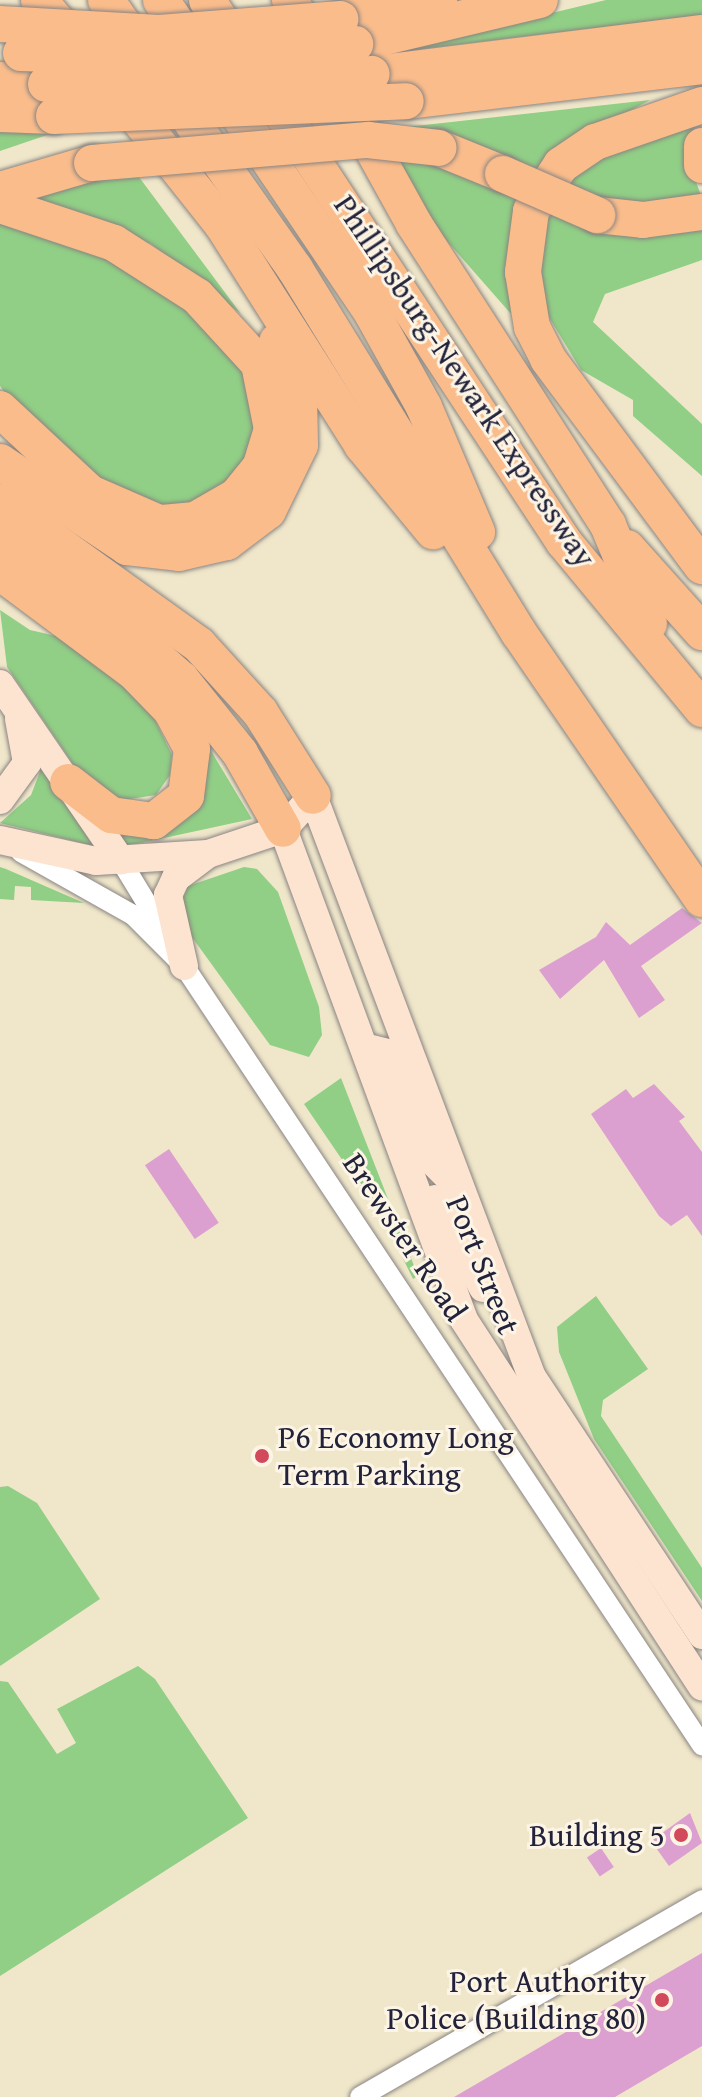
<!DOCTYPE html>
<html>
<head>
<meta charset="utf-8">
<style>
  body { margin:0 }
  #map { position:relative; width:702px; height:2097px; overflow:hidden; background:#f0e7ca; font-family:"Gentium Book Plus",serif }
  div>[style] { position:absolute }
  .green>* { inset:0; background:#90cf85 }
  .building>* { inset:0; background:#dca0d0; transform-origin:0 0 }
  .roads { filter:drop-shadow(0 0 2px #898482) drop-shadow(0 0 2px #898482) }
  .street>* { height:20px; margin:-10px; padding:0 10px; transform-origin:10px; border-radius:10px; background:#fff }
  .secondary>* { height:28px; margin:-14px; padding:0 14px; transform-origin:14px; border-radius:14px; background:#fde4d1 }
  .highway>* { height:36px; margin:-18px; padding:0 18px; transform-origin:18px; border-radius:18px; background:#fabc8b }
  .bridges { filter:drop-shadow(0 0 2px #898482) drop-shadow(0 0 2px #898482) }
  .highway-bridge>* { height:36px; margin:-18px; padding:0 18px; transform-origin:18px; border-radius:18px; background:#fabc8b }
  .dots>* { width:22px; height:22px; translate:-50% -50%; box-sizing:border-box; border:4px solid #fcf5e5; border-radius:50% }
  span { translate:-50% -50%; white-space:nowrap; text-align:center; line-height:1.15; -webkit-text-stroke:6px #fcf5e5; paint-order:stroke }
  .street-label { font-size:32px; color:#22223b }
  .poi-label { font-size:32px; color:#22223b }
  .left { translate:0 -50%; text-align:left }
  .right { translate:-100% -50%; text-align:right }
</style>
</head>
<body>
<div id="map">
  <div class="green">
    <i style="clip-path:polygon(606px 0,702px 0,702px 15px,381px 54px)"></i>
    <i style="clip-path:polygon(650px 100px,571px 142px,539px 176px,406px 127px)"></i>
    <i style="clip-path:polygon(700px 115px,684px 150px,702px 198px,639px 207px,595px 200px,561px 185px,603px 148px)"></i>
    <i style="clip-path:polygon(0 131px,53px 133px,0 151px)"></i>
    <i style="clip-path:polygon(390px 154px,449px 164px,522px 197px,509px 251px,511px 314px,432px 224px)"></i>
    <i style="clip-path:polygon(136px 173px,241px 314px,151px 244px,26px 194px)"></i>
    <i style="clip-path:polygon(544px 207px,702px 224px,702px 260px,605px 294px,593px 322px,702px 424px,702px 476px,633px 416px,633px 400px,581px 370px,539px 301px)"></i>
    <i style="clip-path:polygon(0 216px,63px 236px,169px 291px,237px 348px,260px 400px,257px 448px,236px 480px,188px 512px,138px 509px,19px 412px,0 386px)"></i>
    <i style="clip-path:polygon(0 610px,30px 630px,78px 641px,146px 701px,172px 755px,170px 775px,156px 795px,123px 800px,79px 773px,7px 667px)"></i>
    <i style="clip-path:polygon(199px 731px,252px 819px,127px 846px,118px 833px,156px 833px)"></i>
    <i style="clip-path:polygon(41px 769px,95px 845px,94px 846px,0 823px,31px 795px)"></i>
    <i style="clip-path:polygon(0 867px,6px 869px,84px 903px,31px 900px,31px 887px,15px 886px,14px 900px,0 899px)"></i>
    <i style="clip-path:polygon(244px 867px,257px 869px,278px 892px,319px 1007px,322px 1035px,309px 1057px,270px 1045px,189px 933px,181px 903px,188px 886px)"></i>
    <i style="clip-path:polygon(341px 1078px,418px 1276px,413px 1279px,386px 1224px,304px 1104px)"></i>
    <i style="clip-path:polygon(596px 1296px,648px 1369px,603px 1400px,601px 1416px,702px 1568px,702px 1601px,594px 1439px,559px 1352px,557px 1327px)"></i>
    <i style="clip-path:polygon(8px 1486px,37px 1503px,100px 1599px,0 1666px,0 1487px)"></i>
    <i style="clip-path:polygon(138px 1666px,155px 1679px,248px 1818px,0 1976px,0 1681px,8px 1682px,57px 1754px,76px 1743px,57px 1709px)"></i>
  </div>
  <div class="building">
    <i style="clip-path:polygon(682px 908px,702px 923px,641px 966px,665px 1000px,639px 1018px,604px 960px,560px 999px,539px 970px,596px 937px,606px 922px,630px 945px)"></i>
    <i style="clip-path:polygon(654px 1084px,685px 1117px,679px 1121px,702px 1152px,702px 1236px,687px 1215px,671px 1226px,659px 1216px,591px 1114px,626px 1089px,633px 1098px)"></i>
    <i style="left:169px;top:1149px;width:89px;height:29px;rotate:56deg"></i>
    <i style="clip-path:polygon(690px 1813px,702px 1843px,669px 1866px,651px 1841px)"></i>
    <i style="left:601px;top:1848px;width:23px;height:17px;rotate:56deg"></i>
    <i style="clip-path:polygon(702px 1953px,702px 2046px,615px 2097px,454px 2097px)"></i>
  </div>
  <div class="roads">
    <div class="street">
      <i style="left:21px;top:852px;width:129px;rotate:29.4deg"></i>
      <i style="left:133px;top:915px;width:72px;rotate:45deg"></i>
      <i style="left:184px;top:966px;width:936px;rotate:56.38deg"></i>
      <i style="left:121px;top:861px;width:87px;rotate:58.7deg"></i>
      <i style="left:360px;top:2097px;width:395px;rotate:-29.9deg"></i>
    </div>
    <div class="secondary">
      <i style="left:0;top:684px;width:214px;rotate:55.6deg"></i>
      <i style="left:313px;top:796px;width:621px;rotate:69.35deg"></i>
      <i style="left:532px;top:1377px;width:309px;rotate:56.6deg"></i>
      <i style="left:0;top:800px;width:46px;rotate:-53.9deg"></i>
      <i style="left:27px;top:763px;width:45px;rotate:-100.3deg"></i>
      <i style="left:283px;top:829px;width:523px;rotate:69.76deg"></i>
      <i style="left:464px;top:1320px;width:437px;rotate:57deg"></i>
      <i style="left:0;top:840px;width:98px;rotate:12.3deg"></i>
      <i style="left:96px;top:861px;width:112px;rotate:-3.6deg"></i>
      <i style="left:208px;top:854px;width:79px;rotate:-18.4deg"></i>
      <i style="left:283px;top:829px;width:45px;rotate:-47.7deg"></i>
      <i style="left:184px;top:966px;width:73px;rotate:-102.7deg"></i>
      <i style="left:168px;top:895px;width:19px;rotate:-65deg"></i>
      <i style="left:176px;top:878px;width:39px;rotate:-37deg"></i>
      <i style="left:364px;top:1047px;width:25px;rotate:14deg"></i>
      <i style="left:388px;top:1053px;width:108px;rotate:69.9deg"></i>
      <i style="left:425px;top:1154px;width:45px;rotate:45deg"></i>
      <i style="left:435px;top:1199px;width:101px;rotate:61.7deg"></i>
    </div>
    <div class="highway">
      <i style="left:39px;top:0;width:59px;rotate:49.8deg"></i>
      <i style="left:106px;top:0;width:329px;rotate:54.9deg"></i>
      <i style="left:295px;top:269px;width:427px;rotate:58.4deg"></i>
      <i style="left:519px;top:633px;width:323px;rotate:55.5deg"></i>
      <i style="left:161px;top:0;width:377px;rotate:56deg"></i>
      <i style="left:372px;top:313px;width:107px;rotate:61deg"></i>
      <i style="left:424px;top:407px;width:136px;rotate:67deg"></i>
      <i style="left:207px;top:0;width:649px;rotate:56.63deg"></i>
      <i style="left:564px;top:542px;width:217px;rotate:50.4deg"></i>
      <i style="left:290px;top:0;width:256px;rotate:61deg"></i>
      <i style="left:414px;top:224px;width:358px;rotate:57.2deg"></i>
      <i style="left:608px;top:525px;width:107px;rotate:67.5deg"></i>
      <i style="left:340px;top:19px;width:101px;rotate:-10.9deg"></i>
      <i style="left:355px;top:44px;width:190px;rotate:-13.4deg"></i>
      <i style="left:372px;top:74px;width:333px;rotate:-7.1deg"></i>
      <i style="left:0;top:80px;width:46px;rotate:5deg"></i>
      <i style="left:118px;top:93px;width:167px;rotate:51.6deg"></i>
      <i style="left:222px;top:224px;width:262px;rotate:57.6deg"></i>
      <i style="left:362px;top:445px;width:112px;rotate:50.5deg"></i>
      <i style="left:406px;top:101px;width:298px;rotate:-6.7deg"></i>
      <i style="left:702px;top:105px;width:113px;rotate:160.9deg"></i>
      <i style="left:595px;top:142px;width:41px;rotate:145.9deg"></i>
      <i style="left:561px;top:165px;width:55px;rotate:123.1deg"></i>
      <i style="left:531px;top:211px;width:62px;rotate:97.5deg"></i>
      <i style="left:523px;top:272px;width:56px;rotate:80.7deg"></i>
      <i style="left:532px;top:327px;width:36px;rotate:63deg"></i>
      <i style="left:548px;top:359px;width:258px;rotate:53.4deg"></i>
      <i style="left:0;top:114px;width:54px;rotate:2.1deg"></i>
      <i style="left:702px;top:146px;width:19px;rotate:90deg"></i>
      <i style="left:439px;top:148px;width:69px;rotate:22.1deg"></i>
      <i style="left:0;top:190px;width:96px;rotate:-16.4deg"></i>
      <i style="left:0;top:205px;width:120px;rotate:18.4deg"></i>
      <i style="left:114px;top:243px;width:98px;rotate:32.6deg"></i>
      <i style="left:197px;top:296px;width:92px;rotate:47.6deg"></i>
      <i style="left:259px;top:364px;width:66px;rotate:78.7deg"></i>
      <i style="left:272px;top:429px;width:39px;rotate:107deg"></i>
      <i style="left:261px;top:466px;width:38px;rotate:129deg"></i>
      <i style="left:237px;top:496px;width:48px;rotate:150.3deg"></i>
      <i style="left:195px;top:520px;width:36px;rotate:175deg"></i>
      <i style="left:159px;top:523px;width:75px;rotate:-156.5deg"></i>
      <i style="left:90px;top:493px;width:123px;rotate:-137deg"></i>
      <i style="left:597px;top:215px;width:46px;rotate:6.2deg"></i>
      <i style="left:643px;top:220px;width:60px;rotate:-7.7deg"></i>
      <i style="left:0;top:462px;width:153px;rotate:33.8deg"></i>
      <i style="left:127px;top:547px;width:52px;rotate:6.6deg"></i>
      <i style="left:179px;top:553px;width:49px;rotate:-12.9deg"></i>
      <i style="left:227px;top:542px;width:51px;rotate:-37.1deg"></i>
      <i style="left:268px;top:511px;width:73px;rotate:-64.1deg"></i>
      <i style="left:300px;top:445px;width:51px;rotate:-91.1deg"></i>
      <i style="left:299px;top:394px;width:57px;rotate:-112.5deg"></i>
      <i style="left:0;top:502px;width:245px;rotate:35.7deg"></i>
      <i style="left:199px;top:645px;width:91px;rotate:47.7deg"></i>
      <i style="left:260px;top:712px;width:99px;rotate:57.8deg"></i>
      <i style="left:0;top:538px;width:131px;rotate:35.4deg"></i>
      <i style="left:107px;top:614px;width:98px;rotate:41.3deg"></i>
      <i style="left:181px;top:679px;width:95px;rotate:51.4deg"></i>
      <i style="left:240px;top:753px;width:87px;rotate:60.5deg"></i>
      <i style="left:627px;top:548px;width:113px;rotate:48.2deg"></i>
      <i style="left:0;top:572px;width:166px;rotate:36.7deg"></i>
      <i style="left:133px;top:671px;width:54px;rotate:45.7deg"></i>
      <i style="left:171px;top:710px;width:44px;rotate:61.7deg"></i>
      <i style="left:192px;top:749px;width:47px;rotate:97.3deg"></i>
      <i style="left:186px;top:796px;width:41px;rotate:142deg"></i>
      <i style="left:154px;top:821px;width:43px;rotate:-172.1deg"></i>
      <i style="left:111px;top:815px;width:54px;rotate:-142.5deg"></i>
    </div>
  </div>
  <div class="bridges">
    <div class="highway-bridge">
      <i style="left:0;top:24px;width:159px;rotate:3.2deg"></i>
      <i style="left:159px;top:33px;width:182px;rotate:-4.4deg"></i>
      <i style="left:21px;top:53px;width:170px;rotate:2deg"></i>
      <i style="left:191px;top:59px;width:165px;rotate:-5.2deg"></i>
      <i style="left:46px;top:84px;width:143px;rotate:0.8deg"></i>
      <i style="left:189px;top:86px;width:183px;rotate:-3.8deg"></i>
      <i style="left:54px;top:116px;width:352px;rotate:-2.4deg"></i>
      <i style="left:92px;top:163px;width:277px;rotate:-4.8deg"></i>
      <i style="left:368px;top:140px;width:71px;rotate:6.4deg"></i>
      <i style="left:503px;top:174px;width:103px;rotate:23.6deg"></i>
    </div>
  </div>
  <div class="dots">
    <i style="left:262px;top:1456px;background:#d1495b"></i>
    <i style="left:681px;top:1835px;background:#d1495b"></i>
    <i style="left:662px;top:2000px;background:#d1495b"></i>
  </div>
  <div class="street-label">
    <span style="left:465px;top:381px;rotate:56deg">Phillipsburg-Newark Expressway</span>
    <span style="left:405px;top:1237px;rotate:56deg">Brewster Road</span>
    <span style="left:483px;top:1265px;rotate:68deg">Port Street</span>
  </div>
  <div class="poi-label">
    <span class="left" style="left:278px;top:1456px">P6 Economy Long<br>Term Parking</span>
    <span class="right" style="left:665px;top:1835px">Building 5</span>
    <span class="right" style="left:646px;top:2000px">Port Authority<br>Police (Building 80)</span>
  </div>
</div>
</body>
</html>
